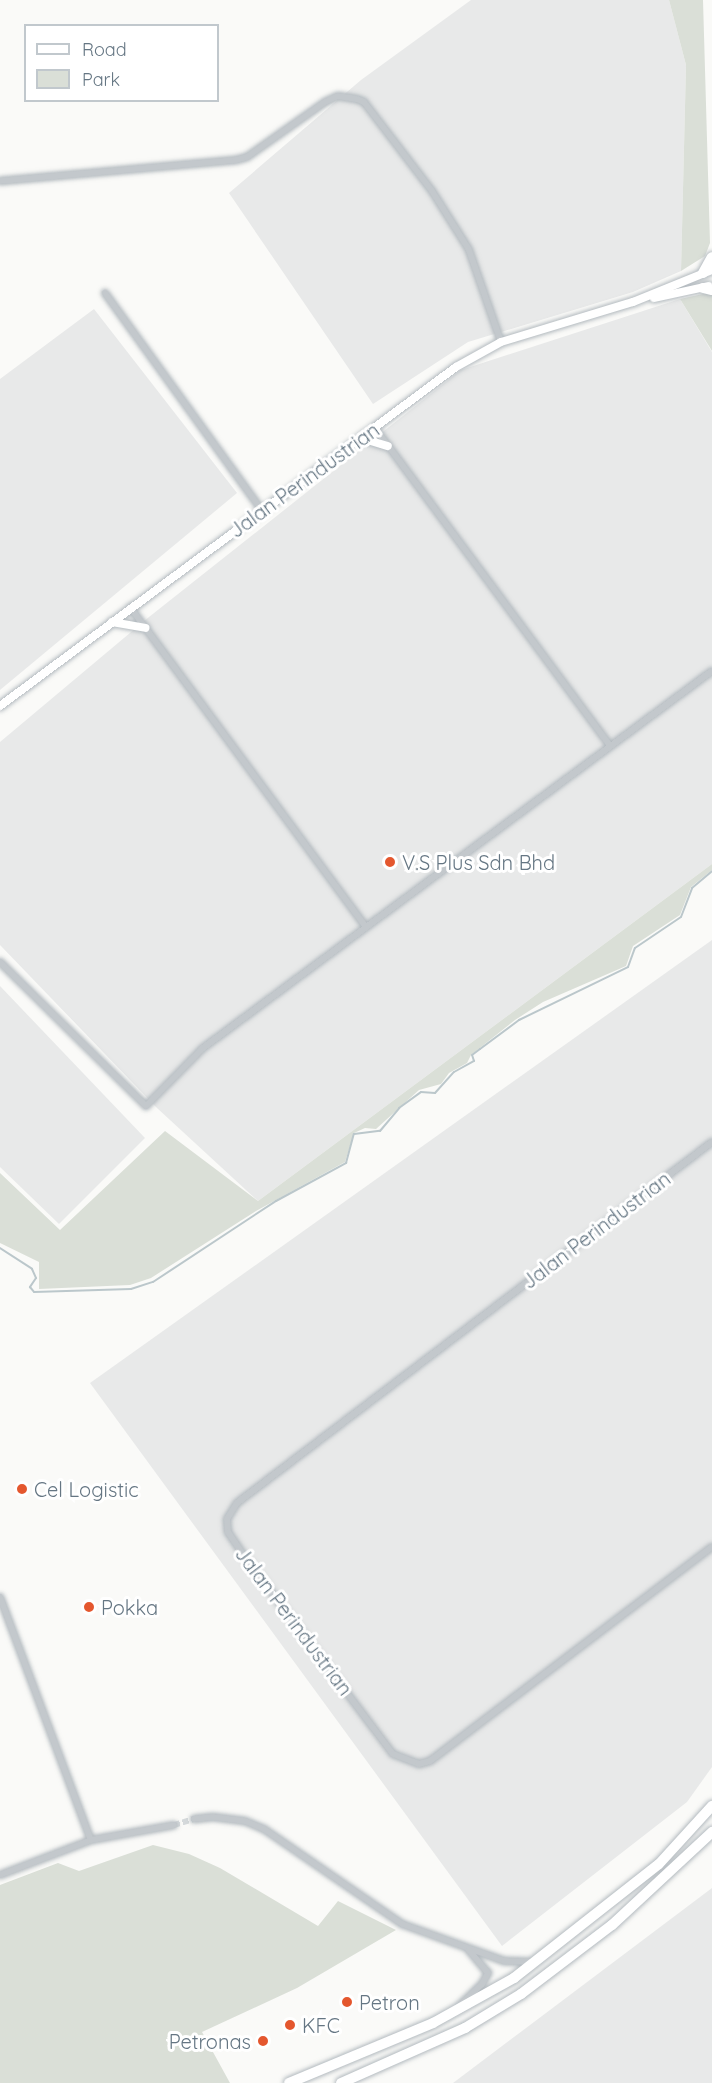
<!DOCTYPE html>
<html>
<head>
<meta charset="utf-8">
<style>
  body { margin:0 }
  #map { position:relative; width:712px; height:2083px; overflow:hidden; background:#fafaf8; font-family:Quicksand,sans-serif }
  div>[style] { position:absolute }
  .built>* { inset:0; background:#e8e9e9 }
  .green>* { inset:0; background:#dadfd7 }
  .stream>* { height:2px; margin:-1px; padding:0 1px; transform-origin:1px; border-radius:1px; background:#bbc7cb }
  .street-tunnel>* { height:6px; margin-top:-3px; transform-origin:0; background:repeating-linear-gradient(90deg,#d5d9db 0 6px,transparent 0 9px) }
  .roads { filter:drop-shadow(0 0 2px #b3babf) drop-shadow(0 0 2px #b3babf) }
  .street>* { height:6px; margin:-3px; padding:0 3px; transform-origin:3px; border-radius:3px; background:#c3c8cc }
  .secondary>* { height:8px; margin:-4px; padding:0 4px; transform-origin:4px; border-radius:4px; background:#fff }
  .highway>* { height:10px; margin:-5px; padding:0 5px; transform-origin:5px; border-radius:5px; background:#fff }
  .dots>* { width:16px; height:16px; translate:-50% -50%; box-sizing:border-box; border:3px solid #fff; border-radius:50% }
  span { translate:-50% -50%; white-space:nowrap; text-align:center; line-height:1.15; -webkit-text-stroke:6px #fff; paint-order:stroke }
  .street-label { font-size:20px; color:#657683 }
  .poi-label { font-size:20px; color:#657683 }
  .left { translate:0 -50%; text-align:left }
  .right { translate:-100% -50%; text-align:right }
  .legend { position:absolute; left:24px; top:24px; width:195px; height:78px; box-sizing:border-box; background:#fff; border:2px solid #c1c8cd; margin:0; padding:8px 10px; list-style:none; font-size:18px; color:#657683 }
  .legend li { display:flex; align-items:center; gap:12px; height:30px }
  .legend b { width:30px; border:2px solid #c1c8cd }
</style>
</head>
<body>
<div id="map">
  <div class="built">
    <i style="clip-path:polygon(471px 0,669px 0,686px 65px,681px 271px,633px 292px,468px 342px,373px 404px,229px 193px,361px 80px)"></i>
    <i style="clip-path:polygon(680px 299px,712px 352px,712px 864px,258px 1201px,157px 1108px,0 945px,0 742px,149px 617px,461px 370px)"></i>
    <i style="clip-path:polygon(94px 309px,237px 493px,0 690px,0 379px)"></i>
    <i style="clip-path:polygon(712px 940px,712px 1767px,687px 1802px,502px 1946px,90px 1383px)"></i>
    <i style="clip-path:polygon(0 986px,145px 1138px,59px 1224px,0 1167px)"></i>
    <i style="clip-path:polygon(712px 1888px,712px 2083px,453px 2083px)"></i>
  </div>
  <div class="green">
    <i style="clip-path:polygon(669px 0,703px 0,710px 243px,705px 256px,681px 271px,686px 65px)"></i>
    <i style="clip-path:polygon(712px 292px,712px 351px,680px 299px)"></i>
    <i style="clip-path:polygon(712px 864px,712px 870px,691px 887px,680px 915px,633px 946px,626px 966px,543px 1002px,515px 1020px,471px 1055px,467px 1063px,449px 1073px,441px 1084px,419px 1090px,376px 1129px,365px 1128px,354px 1133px,345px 1162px,256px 1211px,151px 1278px,130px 1285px,39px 1289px,39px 1262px,0 1243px,0 1173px,60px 1230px,165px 1131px,258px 1201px)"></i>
    <i style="clip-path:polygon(153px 1845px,189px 1854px,220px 1868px,318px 1926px,338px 1901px,396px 1930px,297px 1988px,202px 2032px,230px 2083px,0 2083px,0 1885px,58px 1863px,79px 1871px)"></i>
  </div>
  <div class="stream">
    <i style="left:0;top:1248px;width:38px;rotate:33deg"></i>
    <i style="left:32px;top:1269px;width:10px;rotate:66deg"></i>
    <i style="left:36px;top:1278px;width:11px;rotate:124deg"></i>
    <i style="left:30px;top:1287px;width:6px;rotate:51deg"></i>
    <i style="left:34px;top:1292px;width:97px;rotate:-1.8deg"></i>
    <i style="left:131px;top:1289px;width:23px;rotate:-18deg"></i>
    <i style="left:153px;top:1282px;width:147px;rotate:-33.4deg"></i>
    <i style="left:276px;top:1201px;width:80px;rotate:-28.5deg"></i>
    <i style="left:346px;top:1163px;width:30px;rotate:-75deg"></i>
    <i style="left:354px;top:1134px;width:26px;rotate:-7deg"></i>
    <i style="left:380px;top:1131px;width:30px;rotate:-50deg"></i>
    <i style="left:399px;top:1108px;width:27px;rotate:-36deg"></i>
    <i style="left:421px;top:1092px;width:14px;rotate:4deg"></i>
    <i style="left:435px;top:1093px;width:28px;rotate:-48deg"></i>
    <i style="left:454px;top:1072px;width:23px;rotate:-29deg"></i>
    <i style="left:474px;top:1061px;width:6px;rotate:-108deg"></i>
    <i style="left:472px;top:1055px;width:10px;rotate:-37deg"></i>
    <i style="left:480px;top:1049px;width:49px;rotate:-36.6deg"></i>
    <i style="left:519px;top:1020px;width:121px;rotate:-25.9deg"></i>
    <i style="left:628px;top:967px;width:20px;rotate:-70deg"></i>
    <i style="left:635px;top:948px;width:55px;rotate:-34deg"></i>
    <i style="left:681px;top:917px;width:31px;rotate:-69deg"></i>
    <i style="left:692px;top:888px;width:26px;rotate:-40deg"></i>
  </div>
  <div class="street-tunnel">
    <i style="left:174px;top:1825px;width:21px;rotate:-17deg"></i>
  </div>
  <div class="roads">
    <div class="street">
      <i style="left:0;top:181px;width:237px;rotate:-5.1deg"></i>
      <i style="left:236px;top:160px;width:11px;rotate:-15deg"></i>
      <i style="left:247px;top:157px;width:95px;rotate:-35.2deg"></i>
      <i style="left:325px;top:102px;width:14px;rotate:-25deg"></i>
      <i style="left:338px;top:96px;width:19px;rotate:9deg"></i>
      <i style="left:357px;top:99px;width:8px;rotate:23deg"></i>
      <i style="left:364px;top:102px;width:112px;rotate:52.6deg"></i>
      <i style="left:432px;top:191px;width:45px;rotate:57.7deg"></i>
      <i style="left:456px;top:229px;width:25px;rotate:58deg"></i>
      <i style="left:469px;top:250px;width:97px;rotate:70.8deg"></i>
      <i style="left:105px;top:293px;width:269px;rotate:54.2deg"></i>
      <i style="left:375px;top:428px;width:393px;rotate:53.5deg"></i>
      <i style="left:130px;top:607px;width:396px;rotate:53.6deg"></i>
      <i style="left:0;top:962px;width:205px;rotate:44.6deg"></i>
      <i style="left:146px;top:1106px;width:81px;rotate:-45.5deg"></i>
      <i style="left:203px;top:1048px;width:633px;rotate:-36.53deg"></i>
      <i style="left:712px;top:1142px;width:597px;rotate:142.77deg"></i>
      <i style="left:237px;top:1503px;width:19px;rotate:122deg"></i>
      <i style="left:227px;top:1519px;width:13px;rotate:86deg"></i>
      <i style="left:228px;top:1532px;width:30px;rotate:56deg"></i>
      <i style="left:245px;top:1557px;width:246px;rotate:53.1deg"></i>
      <i style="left:393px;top:1754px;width:28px;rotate:21deg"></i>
      <i style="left:419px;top:1764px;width:11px;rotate:-15deg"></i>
      <i style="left:430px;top:1761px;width:354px;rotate:-37.2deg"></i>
      <i style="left:0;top:1597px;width:259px;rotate:69.5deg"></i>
      <i style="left:194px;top:1819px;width:19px;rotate:-6deg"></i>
      <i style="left:213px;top:1817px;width:32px;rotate:7deg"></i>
      <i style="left:245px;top:1821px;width:21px;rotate:23deg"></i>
      <i style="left:264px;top:1829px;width:168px;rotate:34.5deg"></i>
      <i style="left:402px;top:1924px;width:109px;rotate:19.9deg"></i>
      <i style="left:504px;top:1961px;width:30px;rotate:2deg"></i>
      <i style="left:0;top:1875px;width:97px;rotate:-21deg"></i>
      <i style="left:91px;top:1840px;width:84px;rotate:-10.2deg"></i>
      <i style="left:458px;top:2007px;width:33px;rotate:-44deg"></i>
      <i style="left:482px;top:1984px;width:13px;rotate:-61deg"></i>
      <i style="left:488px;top:1973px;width:30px;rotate:-130deg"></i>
    </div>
    <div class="secondary">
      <i style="left:654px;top:298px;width:56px;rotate:-12.3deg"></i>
      <i style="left:361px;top:438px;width:28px;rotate:17deg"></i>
      <i style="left:112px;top:622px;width:34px;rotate:10deg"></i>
      <i style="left:0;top:706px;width:568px;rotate:-36.63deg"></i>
      <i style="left:456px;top:367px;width:51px;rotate:-29.1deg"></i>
      <i style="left:501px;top:342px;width:138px;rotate:-16.9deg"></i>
      <i style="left:633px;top:302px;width:85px;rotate:-22.1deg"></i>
    </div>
    <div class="highway">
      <i style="left:703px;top:273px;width:18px;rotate:-61deg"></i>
      <i style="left:703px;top:288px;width:9px;rotate:13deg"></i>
      <i style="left:289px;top:2083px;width:156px;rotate:-22.6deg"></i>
      <i style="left:433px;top:2023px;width:93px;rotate:-29.1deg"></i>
      <i style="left:514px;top:1978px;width:184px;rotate:-38.2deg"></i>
      <i style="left:659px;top:1864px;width:79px;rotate:-47.6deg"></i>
      <i style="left:341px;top:2083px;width:136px;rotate:-23.9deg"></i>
      <i style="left:465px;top:2028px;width:66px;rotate:-31.3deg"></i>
      <i style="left:521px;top:1994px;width:114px;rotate:-37.2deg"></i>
      <i style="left:612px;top:1925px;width:137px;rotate:-42.9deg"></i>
    </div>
  </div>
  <div class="dots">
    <i style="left:390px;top:862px;background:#e4572e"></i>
    <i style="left:22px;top:1489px;background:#e4572e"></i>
    <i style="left:89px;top:1607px;background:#e4572e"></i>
    <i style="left:347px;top:2002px;background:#e4572e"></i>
    <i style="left:290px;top:2025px;background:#e4572e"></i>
    <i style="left:263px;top:2041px;background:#e4572e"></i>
  </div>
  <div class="street-label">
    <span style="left:304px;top:480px;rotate:-36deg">Jalan Perindustrian</span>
    <span style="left:596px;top:1230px;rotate:-37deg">Jalan Perindustrian</span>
    <span style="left:294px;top:1621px;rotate:53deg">Jalan Perindustrian</span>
  </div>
  <div class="poi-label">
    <span class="left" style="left:402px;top:862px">V.S Plus Sdn Bhd</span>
    <span class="left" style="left:34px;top:1489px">Cel Logistic</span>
    <span class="left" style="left:101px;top:1607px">Pokka</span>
    <span class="left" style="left:359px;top:2002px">Petron</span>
    <span class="left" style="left:302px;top:2025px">KFC</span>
    <span class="right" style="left:251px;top:2041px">Petronas</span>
  </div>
  <ul class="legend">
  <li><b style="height:8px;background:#fff"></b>Road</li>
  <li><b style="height:16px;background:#dadfd7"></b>Park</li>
  </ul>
</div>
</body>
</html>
